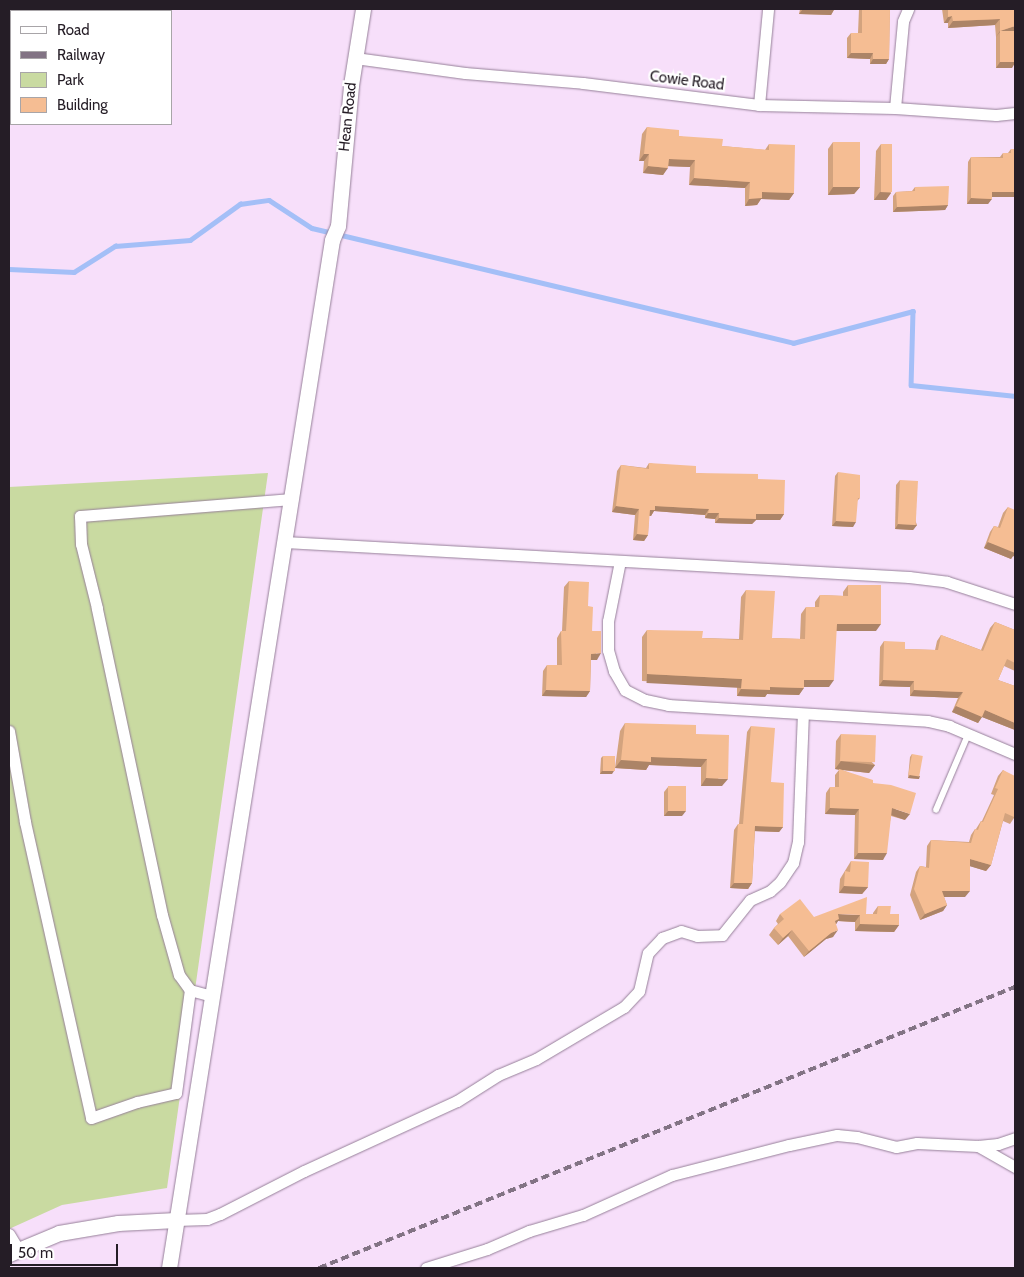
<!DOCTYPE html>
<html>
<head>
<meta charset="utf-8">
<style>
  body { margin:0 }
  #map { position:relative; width:1024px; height:1277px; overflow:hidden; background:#f7dffa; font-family:Cabin,sans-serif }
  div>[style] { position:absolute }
  .green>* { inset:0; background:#c9daa1 }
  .stream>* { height:4.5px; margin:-2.25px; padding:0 2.25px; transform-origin:2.25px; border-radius:2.25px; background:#a4bff7 }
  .roads { filter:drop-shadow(0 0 1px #968099) drop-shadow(0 0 1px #968099) }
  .lane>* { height:5.5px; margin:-2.75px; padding:0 2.75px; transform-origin:2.75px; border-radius:2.75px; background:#fff }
  .street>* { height:11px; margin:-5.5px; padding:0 5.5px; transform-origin:5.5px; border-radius:5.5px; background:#fff }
  .secondary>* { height:15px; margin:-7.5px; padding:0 7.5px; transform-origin:7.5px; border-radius:7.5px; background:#fff }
  .rail>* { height:4px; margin-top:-2px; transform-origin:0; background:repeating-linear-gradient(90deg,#827384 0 8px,transparent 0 12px) }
  .wall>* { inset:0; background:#d3a37e }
  .shaded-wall>* { inset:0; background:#ac8467; transform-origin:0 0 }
  .building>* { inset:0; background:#f5bd93; transform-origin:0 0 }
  span { translate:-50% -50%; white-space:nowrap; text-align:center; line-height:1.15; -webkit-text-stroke:4.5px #fff; paint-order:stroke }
  .street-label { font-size:15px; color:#251d26 }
  .frame { position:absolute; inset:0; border:10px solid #251d26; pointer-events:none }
  .legend { position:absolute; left:10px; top:10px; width:162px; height:115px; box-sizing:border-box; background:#fff; border:1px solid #a8a5a8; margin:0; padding:6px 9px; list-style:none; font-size:15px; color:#251d26 }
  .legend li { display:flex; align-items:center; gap:10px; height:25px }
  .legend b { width:25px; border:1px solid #a8a5a8 }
  .scale { position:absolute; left:10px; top:1244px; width:108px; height:22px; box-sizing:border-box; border:2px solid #251d26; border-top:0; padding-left:6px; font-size:15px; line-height:18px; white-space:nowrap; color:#251d26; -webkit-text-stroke:4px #fff; paint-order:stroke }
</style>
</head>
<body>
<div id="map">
  <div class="green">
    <i style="clip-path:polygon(268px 473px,167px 1188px,62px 1205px,9px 1229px,9px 487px)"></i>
  </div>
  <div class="stream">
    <i style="left:9px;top:269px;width:65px;rotate:2.6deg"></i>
    <i style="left:74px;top:272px;width:49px;rotate:-32.4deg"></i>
    <i style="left:115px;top:246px;width:75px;rotate:-4.6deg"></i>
    <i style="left:190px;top:240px;width:62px;rotate:-35.8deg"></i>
    <i style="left:240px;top:204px;width:29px;rotate:-8deg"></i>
    <i style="left:269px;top:200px;width:51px;rotate:33.1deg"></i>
    <i style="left:312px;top:228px;width:495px;rotate:13.4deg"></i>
    <i style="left:793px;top:343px;width:124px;rotate:-14.9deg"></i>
    <i style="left:913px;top:311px;width:74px;rotate:91.5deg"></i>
    <i style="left:911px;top:385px;width:105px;rotate:6deg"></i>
  </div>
  <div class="roads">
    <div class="lane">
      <i style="left:936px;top:810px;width:82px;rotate:-66.9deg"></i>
    </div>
    <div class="street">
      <i style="left:355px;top:58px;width:111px;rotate:7.8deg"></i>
      <i style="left:465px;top:73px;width:118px;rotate:4.8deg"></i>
      <i style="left:583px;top:83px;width:177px;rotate:7.1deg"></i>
      <i style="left:759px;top:105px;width:136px;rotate:1.3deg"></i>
      <i style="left:895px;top:108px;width:101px;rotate:4deg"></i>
      <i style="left:996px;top:115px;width:19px;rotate:-6deg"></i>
      <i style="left:759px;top:105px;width:96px;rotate:-84.6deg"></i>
      <i style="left:895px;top:108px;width:87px;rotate:-84.7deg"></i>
      <i style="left:903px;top:21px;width:13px;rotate:-67deg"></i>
      <i style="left:285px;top:542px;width:625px;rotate:3.21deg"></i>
      <i style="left:909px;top:577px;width:38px;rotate:7deg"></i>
      <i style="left:947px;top:582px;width:71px;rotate:17.9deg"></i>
      <i style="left:620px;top:561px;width:61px;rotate:101.3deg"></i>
      <i style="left:608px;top:621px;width:29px;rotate:90deg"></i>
      <i style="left:608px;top:650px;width:22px;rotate:74deg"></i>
      <i style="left:614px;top:671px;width:22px;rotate:60deg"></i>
      <i style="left:625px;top:690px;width:22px;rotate:27deg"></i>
      <i style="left:645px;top:700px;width:24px;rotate:12deg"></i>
      <i style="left:668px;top:705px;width:260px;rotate:3.5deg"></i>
      <i style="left:928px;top:721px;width:22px;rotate:13deg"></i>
      <i style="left:949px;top:726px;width:72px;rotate:23deg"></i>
      <i style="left:9px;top:731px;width:92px;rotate:80deg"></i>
      <i style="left:25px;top:822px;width:303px;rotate:77.4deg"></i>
      <i style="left:91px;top:1118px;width:49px;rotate:-19.2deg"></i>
      <i style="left:137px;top:1102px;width:40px;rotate:-13deg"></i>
      <i style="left:176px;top:1093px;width:104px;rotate:-82.3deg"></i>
      <i style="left:212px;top:996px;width:23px;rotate:-165deg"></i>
      <i style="left:190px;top:990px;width:19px;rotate:-126deg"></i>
      <i style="left:179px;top:975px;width:62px;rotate:-105.8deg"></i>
      <i style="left:162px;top:915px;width:314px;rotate:-102deg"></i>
      <i style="left:97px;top:608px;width:66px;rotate:-104deg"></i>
      <i style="left:81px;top:544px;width:28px;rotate:-92deg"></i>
      <i style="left:80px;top:516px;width:213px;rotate:-4.6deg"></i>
      <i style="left:978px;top:1146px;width:43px;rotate:29.6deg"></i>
      <i style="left:176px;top:1220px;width:31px;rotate:-2deg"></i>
      <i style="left:207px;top:1219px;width:14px;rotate:-21deg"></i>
      <i style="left:220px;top:1214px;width:94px;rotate:-27.1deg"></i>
      <i style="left:304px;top:1171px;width:168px;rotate:-24.6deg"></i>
      <i style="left:457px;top:1101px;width:49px;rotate:-32.4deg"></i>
      <i style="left:498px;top:1075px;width:41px;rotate:-22.8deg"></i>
      <i style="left:536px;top:1059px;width:102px;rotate:-30.6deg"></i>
      <i style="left:624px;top:1007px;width:22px;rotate:-47deg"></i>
      <i style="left:639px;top:991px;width:39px;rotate:-77deg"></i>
      <i style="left:648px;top:953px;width:21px;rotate:-47deg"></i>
      <i style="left:662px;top:938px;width:20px;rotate:-20deg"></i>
      <i style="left:681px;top:931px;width:17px;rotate:17deg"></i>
      <i style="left:697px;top:936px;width:25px;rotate:-2deg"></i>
      <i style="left:722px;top:935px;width:45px;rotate:-51.3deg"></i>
      <i style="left:750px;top:900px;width:22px;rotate:-24deg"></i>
      <i style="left:770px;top:891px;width:13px;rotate:-42deg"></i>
      <i style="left:780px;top:882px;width:23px;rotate:-56deg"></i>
      <i style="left:793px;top:863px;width:22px;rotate:-77deg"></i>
      <i style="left:798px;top:842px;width:128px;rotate:-87.8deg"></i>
      <i style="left:9px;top:1234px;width:17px;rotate:59deg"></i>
      <i style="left:426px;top:1268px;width:64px;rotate:-17.3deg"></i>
      <i style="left:487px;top:1249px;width:46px;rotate:-23.2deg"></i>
      <i style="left:529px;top:1231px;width:56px;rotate:-16.5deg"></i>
      <i style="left:583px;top:1215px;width:98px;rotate:-24.2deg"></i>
      <i style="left:672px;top:1175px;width:121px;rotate:-14.4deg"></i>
      <i style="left:789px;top:1145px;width:49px;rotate:-11.8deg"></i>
      <i style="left:837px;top:1135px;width:20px;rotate:6deg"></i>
      <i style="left:857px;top:1137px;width:40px;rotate:14.4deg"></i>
      <i style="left:896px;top:1147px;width:21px;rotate:-11deg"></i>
      <i style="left:917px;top:1143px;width:61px;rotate:2.8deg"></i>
      <i style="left:978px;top:1146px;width:20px;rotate:-6deg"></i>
      <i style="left:998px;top:1144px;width:18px;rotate:-19deg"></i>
    </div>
    <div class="secondary">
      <i style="left:9px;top:1254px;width:54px;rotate:-22.8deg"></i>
      <i style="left:59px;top:1233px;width:60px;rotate:-9.6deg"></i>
      <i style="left:118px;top:1223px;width:58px;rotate:-3deg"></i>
      <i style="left:169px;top:1268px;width:1041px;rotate:-80.99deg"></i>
      <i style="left:332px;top:240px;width:15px;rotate:-67deg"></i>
      <i style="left:338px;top:226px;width:142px;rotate:-84.7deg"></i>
      <i style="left:351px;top:85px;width:77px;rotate:-81deg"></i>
    </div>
  </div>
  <div class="rail">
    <i style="left:319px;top:1268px;width:751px;rotate:-21.99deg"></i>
  </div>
  <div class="wall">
    <i style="clip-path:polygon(800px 9px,834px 9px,831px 15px,799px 14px)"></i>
    <i style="clip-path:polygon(859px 9px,890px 9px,889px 59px,886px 64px,870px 64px,870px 59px,847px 58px,847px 38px,851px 33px,858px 33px)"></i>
    <i style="clip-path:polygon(942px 9px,1015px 9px,1013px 32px,1012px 68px,996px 68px,996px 37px,995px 25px,948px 28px,948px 23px,944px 23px)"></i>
    <i style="clip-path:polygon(647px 127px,679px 136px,722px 146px,765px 150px,769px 144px,794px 193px,789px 200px,761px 199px,757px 205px,745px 206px,745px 188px,689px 185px,690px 167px,668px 166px,663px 175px,643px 173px,644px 161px,639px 161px,642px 134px)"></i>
    <i style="clip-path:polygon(833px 142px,860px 187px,854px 194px,828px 195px,828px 149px)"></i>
    <i style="clip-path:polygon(881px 144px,891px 193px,886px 200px,874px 200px,876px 151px)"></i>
    <i style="clip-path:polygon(1011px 149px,1015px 149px,988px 204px,967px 204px,968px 162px,971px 157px,1000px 157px,1003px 153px,1008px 153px)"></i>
    <i style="clip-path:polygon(915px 187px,948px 205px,945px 210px,893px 212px,893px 196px,896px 192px,912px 191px)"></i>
    <i style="clip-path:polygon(649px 463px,696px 473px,758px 479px,784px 514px,780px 520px,756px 520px,752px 524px,715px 523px,715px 519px,705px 518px,705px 515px,654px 511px,651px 516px,649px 516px,648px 535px,644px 541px,633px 540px,635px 515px,612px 512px,617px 471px,621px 465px,646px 468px)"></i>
    <i style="clip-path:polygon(838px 472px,860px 498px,857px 501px,853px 527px,832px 526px,835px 476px)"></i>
    <i style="clip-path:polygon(900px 480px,917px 525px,913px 530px,895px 529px,896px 485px)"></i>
    <i style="clip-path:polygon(1008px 507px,1013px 556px,1011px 559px,984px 548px,990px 532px,994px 526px,998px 527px,1003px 513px)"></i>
    <i style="clip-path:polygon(569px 581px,588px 606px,597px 660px,591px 660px,590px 691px,586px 697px,542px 696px,543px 671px,547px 665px,557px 665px,557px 638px,561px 631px,562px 631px,564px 587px)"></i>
    <i style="clip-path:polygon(848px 585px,876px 631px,836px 631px,829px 687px,804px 687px,799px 695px,767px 694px,765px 697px,737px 696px,737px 686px,642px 681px,642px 637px,647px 630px,702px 638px,739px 639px,741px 597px,746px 590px,772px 638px,800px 639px,801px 614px,806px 607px,815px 607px,815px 602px,820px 595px,843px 596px,843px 592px)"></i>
    <i style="clip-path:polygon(995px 622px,1015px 630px,1015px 671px,1004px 666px,998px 680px,1015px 686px,1015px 730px,982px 717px,978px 723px,952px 712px,958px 698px,910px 696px,910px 687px,879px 686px,880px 647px,884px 641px,905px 649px,935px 650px,937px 641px,941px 635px,981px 650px,990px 628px)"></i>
    <i style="clip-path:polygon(625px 723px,696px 734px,722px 786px,701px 786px,701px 767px,649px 765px,646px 770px,615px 768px,620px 731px)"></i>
    <i style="clip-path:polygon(751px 726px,771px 782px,783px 827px,779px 832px,755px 831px,752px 883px,748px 889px,730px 888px,734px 830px,738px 824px,739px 824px,747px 732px)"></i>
    <i style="clip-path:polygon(841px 734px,875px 765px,869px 773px,842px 770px,873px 783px,905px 820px,891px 816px,883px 860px,854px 859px,855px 815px,825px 814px,826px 793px,830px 787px,835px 787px,835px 775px,839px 770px,835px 769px,836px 741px)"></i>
    <i style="clip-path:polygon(912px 754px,919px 779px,908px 778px,910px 757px)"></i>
    <i style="clip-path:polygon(603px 756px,612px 774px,600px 774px,601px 758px)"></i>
    <i style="clip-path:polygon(1003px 770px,1015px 779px,1015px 819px,1014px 818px,1010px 824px,1003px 821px,991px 865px,986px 871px,970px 866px,965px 897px,944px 897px,947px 905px,943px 911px,920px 920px,910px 895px,916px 872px,920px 866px,926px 867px,927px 846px,931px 840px,969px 842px,971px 835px,975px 829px,976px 829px,981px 821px,982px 821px,994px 795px,991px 794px,998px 776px)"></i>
    <i style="clip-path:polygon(668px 787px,682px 816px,664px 816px,664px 792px)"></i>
    <i style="clip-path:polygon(851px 861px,868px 887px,862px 894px,839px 893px,840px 879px)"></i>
    <i style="clip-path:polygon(878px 906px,890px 914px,899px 925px,894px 932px,855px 931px,855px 922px,838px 921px,836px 924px,833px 937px,826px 939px,804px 957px,788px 936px,778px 945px,769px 935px,774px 928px,778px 924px,776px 921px,780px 914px,814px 917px,873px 914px,873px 913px)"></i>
  </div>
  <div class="shaded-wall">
    <i style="clip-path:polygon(803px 9px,834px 10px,831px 15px,799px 14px)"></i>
    <i style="clip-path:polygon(952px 16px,948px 23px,944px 23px,948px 17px)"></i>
    <i style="clip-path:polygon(1000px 19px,995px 25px,948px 28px,953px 21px)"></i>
    <i style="clip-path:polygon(1015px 26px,1015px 31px,1000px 36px,1000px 32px,996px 37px,1000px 31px)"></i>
    <i style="clip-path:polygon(851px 53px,873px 53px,870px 59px,847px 58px)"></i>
    <i style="clip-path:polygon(873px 59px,889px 59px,886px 64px,870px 64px)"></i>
    <i style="clip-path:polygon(1000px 62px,1015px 62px,1015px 63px,1012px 68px,996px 68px)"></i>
    <i style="clip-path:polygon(644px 154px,649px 154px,644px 161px,639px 161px)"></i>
    <i style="clip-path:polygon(669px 159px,695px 160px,690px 167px,664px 166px)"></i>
    <i style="clip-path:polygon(648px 166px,668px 168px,663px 175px,643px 173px)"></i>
    <i style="clip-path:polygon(694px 178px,750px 182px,745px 188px,689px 185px)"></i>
    <i style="clip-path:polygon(833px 187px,860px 187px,854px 194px,828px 195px)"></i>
    <i style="clip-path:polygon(762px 192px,794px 193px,789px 200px,761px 199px,757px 205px,745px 206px,749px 199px)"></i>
    <i style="clip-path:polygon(880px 192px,891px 193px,886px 200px,874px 200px)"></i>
    <i style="clip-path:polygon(992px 192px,1015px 192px,1015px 197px,988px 197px)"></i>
    <i style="clip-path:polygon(971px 198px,992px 199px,988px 204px,967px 204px)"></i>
    <i style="clip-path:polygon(948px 205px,945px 210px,893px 212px,897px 207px)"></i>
    <i style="clip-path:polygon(616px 506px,639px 509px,635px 515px,612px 512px)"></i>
    <i style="clip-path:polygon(655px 506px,709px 509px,705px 515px,654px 511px,651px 516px,646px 515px,650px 510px)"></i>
    <i style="clip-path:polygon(708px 513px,719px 513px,715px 519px,705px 518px)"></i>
    <i style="clip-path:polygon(756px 514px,784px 514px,780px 520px,756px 520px,752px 524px,715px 523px,719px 518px)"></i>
    <i style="clip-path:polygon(836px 521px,856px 522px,853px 527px,832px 526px)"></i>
    <i style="clip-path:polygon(898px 524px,917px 525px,913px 530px,895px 529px)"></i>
    <i style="clip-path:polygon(637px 534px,648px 535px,644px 541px,633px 540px)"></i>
    <i style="clip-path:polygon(988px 542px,1015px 551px,1015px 557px,1013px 556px,1011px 559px,984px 548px)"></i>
    <i style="clip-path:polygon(837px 624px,881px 624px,876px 631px,832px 631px)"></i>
    <i style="clip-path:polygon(601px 653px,597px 660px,587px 660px,591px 654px)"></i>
    <i style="left:647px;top:674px;width:95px;height:9px;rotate:3deg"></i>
    <i style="clip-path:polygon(804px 680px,834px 680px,829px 687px,799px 687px)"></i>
    <i style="clip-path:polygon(883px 680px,914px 681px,910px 687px,879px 686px)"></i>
    <i style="clip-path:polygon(770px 687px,804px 688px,799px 695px,767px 694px,765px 697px,737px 696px,741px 689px)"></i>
    <i style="clip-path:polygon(546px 690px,590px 691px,586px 697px,542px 696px)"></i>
    <i style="clip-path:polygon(914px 690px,963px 692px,958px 698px,910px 696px)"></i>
    <i style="clip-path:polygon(956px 706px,985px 710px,1015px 723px,1015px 730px,982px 717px,978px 723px,952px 712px)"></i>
    <i style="clip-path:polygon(651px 757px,707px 759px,701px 767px,649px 765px,646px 770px,615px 768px,621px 760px)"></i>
    <i style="clip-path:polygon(841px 761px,875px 765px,869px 773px,835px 769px)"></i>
    <i style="clip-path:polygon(602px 771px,614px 771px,612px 774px,600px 774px)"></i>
    <i style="clip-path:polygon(910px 775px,920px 776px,919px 779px,908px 778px)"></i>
    <i style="clip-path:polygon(706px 778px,728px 779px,722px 786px,701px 786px)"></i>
    <i style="clip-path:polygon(830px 808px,859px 809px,855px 815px,825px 814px)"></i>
    <i style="clip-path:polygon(892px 808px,910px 814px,905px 820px,888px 814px)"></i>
    <i style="clip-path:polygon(668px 811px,686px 811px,682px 816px,664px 816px)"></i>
    <i style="clip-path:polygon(755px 826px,783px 827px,779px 832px,751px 831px)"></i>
    <i style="clip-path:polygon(858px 853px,887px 853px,883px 860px,854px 859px)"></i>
    <i style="clip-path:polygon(970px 859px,991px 865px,986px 871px,966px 865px)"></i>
    <i style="clip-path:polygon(734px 883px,752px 883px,748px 889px,730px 888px)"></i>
    <i style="clip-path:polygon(844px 886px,868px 887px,862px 894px,839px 893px)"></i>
    <i style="clip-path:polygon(942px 891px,970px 891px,965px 897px,937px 897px)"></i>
    <i style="clip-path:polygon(947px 905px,943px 911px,920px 920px,925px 914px)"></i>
    <i style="clip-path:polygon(838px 914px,860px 915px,855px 922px,838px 921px,835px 926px,830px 928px)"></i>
    <i style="clip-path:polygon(860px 924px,899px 925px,894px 932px,855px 931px)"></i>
    <i style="clip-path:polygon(792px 930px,788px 936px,778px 945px,783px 938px)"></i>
    <i style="clip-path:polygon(838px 930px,833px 937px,826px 939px,804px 957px,809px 951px,831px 933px)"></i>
  </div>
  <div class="building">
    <i style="clip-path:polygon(803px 9px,834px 9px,834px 10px)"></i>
    <i style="clip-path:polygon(862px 9px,890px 9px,889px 59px,873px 59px,873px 53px,851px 53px,851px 33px,862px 33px)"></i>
    <i style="clip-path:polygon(948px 9px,1015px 9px,1015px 26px,1000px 31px,1000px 19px,953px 21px,952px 16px,948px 17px)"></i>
    <i style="left:1015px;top:31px;width:31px;height:15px;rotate:90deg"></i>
    <i style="clip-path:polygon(647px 127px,679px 130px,679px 136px,723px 139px,722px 146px,769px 150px,769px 144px,795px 145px,794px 193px,762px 192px,762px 198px,749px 199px,750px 182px,694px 178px,695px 160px,669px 159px,668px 168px,648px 166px,649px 154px,644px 154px)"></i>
    <i style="left:833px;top:142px;width:27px;height:45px"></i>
    <i style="left:881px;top:144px;width:11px;height:48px"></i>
    <i style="clip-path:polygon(1011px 149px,1015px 149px,1015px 192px,992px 192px,992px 199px,971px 198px,971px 157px,1003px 158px,1003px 153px,1011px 153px)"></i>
    <i style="clip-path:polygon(949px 186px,948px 205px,897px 207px,896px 192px,915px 191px,915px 187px)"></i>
    <i style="clip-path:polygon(649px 463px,696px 466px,696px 473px,758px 474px,758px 479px,785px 480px,784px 514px,756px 514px,756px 519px,719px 518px,719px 513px,708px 513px,709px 509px,655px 506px,655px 510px,650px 510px,648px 535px,637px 534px,639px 509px,616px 506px,621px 465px,649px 469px)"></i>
    <i style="clip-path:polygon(838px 472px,860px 475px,860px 498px,858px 498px,856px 522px,836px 521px)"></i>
    <i style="left:900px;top:480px;width:18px;height:44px;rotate:3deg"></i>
    <i style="clip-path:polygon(1008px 507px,1015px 510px,1015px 553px,988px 542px,994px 526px,1000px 528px)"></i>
    <i style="clip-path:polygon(569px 581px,589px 582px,588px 606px,593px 607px,592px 631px,601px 631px,601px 653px,591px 654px,590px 691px,546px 690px,547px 665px,562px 665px,561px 631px,566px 631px)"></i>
    <i style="clip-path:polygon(848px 585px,881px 585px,881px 624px,837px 624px,834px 680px,804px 680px,804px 688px,770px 687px,770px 690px,741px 689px,742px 679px,647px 674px,647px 630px,703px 631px,702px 638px,743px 640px,746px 590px,775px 591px,772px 638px,805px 639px,806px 607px,819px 607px,820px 595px,848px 596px)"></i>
    <i style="clip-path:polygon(995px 622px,1015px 630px,1015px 663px,1007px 659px,998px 680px,1015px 686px,1015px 723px,985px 710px,982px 717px,956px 706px,963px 692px,914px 690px,914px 681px,883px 680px,884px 641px,905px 642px,905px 649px,938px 650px,941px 635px,983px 651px)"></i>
    <i style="clip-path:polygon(625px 723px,696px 725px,696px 734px,729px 735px,728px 779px,706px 778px,707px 759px,651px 757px,651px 762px,621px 760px)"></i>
    <i style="clip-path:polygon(751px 726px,775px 728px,771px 782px,784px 783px,783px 827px,755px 826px,752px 883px,734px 883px,738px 824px,743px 824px)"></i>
    <i style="left:841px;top:734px;width:35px;height:27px;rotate:2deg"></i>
    <i style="left:912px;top:754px;width:11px;height:21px;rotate:10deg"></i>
    <i style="left:603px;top:756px;width:12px;height:15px"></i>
    <i style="clip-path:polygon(839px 769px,873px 780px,873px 783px,891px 785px,916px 793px,910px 814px,892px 808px,887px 853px,858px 853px,859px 809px,830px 808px,830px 787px,839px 787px)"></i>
    <i style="clip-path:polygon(1003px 770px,1015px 776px,1014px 779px,1015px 779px,1015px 815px,1014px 817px,1005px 813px,991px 865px,970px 859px,970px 891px,942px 891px,947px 905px,925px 914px,914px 889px,920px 866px,929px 868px,931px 840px,971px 843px,975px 829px,978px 830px,981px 821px,983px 822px,998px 789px,995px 788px)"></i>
    <i style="left:686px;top:786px;width:25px;height:18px;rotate:90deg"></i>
    <i style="clip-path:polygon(851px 861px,869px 862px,868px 887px,844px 886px,845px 871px,850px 872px)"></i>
    <i style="clip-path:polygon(867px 897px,866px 914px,877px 914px,878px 906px,891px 906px,890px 914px,899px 914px,899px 925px,860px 924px,860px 915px,838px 914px,839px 919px,835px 921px,838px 930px,831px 933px,809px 951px,792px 930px,783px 938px,774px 928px,784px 919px,780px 914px,800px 899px,814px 917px)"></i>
  </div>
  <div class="street-label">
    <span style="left:687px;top:81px;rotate:7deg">Cowie Road</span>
    <span style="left:348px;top:117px;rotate:-84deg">Hean Road</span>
  </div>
  <div class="frame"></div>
  <ul class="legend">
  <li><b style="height:6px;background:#fff"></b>Road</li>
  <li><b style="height:6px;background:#827384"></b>Railway</li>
  <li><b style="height:14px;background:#c9daa1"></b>Park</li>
  <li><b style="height:14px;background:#f5bd93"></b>Building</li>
  </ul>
  <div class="scale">50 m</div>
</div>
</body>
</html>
